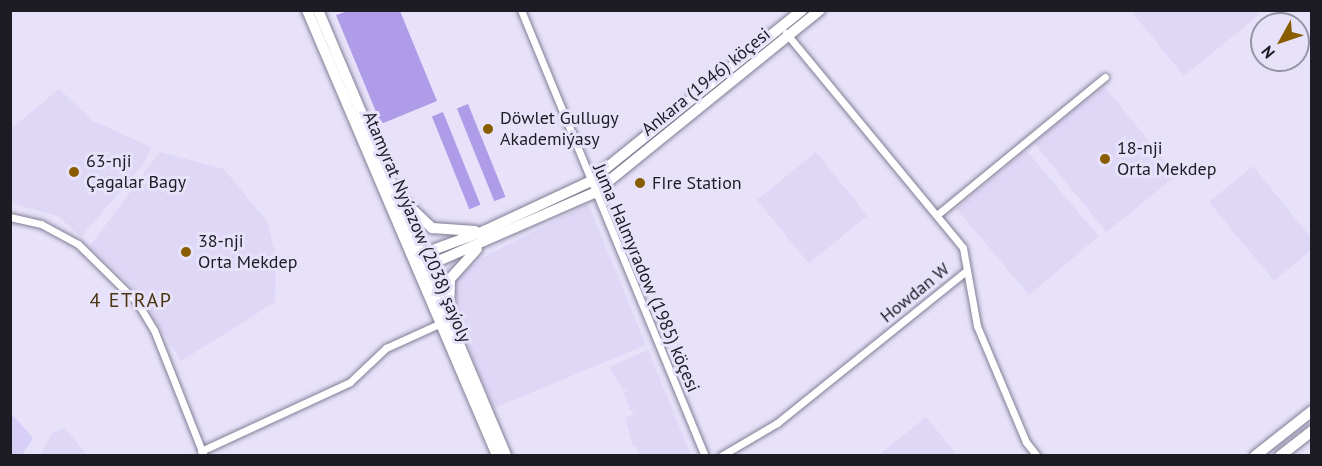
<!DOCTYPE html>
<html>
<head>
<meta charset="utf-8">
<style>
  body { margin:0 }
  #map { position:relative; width:1322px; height:466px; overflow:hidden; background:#e7e2fa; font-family:"PT Sans",sans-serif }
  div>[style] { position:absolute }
  .built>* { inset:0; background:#ded7f6; transform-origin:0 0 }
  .green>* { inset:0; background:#d7cff8 }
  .forest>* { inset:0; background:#af9ce9; transform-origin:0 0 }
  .roads { filter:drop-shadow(0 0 2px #837e94) drop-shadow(0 0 2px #837e94) }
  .street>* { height:7px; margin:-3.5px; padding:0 3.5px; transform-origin:3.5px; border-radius:3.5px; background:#fff }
  .secondary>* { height:10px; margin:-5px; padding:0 5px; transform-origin:5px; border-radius:5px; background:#fff }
  .primary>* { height:10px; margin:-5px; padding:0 5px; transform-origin:5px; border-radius:5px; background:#fff }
  .dots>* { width:16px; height:16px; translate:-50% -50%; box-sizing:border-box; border:3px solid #e7e2fa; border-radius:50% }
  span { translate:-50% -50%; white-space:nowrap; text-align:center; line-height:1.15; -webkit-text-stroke:6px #e7e2fa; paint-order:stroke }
  .street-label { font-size:18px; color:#1d1c24 }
  .poi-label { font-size:18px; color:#1d1c24 }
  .left { translate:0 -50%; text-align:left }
  .neighbourhood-label { font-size:20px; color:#4b3410; letter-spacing:1.5px }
  .frame { position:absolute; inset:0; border:12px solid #1d1c24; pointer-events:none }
  .north { position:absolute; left:1250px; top:12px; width:60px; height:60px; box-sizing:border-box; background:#e7e2fa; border:2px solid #9693a4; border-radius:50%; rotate:230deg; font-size:16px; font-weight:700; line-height:24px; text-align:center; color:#1d1c24 }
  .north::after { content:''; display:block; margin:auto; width:21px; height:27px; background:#895c00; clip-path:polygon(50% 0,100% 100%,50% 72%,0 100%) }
</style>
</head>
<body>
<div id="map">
  <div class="built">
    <i style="clip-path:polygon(1257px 11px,1260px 14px,1184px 76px,1131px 11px)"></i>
    <i style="left:1104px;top:86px;width:115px;height:90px;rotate:51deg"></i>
    <i style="clip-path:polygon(59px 89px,93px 121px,151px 147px,144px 163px,81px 237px,58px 216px,11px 203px,11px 129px)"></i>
    <i style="left:1026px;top:150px;width:113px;height:91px;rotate:50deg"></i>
    <i style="clip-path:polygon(160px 152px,224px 169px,268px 223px,276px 258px,275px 302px,181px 361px,140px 295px,90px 246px)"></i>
    <i style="left:816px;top:152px;width:82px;height:76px;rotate:51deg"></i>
    <i style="clip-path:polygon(1253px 166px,1311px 238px,1311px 250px,1274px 281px,1209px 202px)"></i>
    <i style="clip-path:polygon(588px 204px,646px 345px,494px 408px,453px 310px,456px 278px,484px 257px)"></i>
    <i style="clip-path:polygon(648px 350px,691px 455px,640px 455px,636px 446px,633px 447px,625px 418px,635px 413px,630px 411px,624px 392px,629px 387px,623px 389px,609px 367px)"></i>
    <i style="clip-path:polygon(926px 417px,957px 455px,879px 455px)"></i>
    <i style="clip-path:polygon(65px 428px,87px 455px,40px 455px,53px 432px)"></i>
  </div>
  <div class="green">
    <i style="clip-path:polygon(10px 412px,33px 438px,22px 455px,11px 455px)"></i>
  </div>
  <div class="forest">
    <i style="clip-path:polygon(348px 11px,400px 11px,437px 101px,381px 124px,336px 15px)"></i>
    <i style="left:468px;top:104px;width:100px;height:12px;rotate:68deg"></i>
    <i style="left:443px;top:112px;width:100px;height:12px;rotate:68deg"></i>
  </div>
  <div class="roads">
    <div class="street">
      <i style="left:521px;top:10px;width:482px;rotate:67.6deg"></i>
      <i style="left:786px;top:33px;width:278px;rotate:50.5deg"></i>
      <i style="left:963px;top:248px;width:79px;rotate:79.8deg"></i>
      <i style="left:977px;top:326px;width:126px;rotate:67.1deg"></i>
      <i style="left:1026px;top:442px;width:18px;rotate:52deg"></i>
      <i style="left:938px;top:214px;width:216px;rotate:-39.4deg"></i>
      <i style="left:10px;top:217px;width:32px;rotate:13deg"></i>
      <i style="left:41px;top:224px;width:42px;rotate:28.4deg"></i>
      <i style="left:78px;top:244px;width:83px;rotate:44.5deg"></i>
      <i style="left:137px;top:302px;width:33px;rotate:59deg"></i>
      <i style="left:154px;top:330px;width:136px;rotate:68.4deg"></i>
      <i style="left:201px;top:451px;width:164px;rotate:-24.8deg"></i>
      <i style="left:350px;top:382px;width:50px;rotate:-43.4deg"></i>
      <i style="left:386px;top:348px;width:58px;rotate:-24.4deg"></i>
      <i style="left:721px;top:456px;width:65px;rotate:-30.5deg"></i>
      <i style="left:777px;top:423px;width:243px;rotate:-38.8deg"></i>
    </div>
    <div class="secondary">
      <i style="left:398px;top:196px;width:47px;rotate:43.3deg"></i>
      <i style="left:432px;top:228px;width:43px;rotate:4deg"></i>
      <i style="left:414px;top:257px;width:75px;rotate:-20.4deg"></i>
      <i style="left:484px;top:231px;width:116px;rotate:-25deg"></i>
      <i style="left:589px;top:182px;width:274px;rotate:-38.9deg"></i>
      <i style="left:420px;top:269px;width:190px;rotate:-23.6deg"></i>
      <i style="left:594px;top:193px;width:291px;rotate:-39deg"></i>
      <i style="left:449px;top:319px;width:40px;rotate:-88.6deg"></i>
      <i style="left:450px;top:279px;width:40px;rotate:-48deg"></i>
    </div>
    <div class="primary">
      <i style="left:307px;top:10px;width:485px;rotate:66.9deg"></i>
      <i style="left:318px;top:10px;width:484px;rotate:67.1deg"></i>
      <i style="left:1255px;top:456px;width:73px;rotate:-38.3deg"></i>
      <i style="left:1280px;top:456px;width:41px;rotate:-38deg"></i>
    </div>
  </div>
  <div class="dots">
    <i style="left:488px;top:129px;background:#895c00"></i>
    <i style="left:1105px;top:159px;background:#895c00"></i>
    <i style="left:74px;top:172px;background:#895c00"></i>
    <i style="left:640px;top:183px;background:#895c00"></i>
    <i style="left:186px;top:252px;background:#895c00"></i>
  </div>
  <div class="street-label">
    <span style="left:706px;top:82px;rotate:-39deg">Ankara (1946) köçesi</span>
    <span style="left:417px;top:227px;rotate:67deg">Atamyrat Nyýazow (2038) şaýoly</span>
    <span style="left:646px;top:278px;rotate:67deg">Juma Halmyradow (1985) köçesi</span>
    <span style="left:915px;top:293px;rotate:-39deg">Howdan W</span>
  </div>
  <div class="poi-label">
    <span class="left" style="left:500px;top:129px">Döwlet Gullugy<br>Akademiýasy</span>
    <span class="left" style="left:1117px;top:159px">18-nji<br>Orta Mekdep</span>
    <span class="left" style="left:86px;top:172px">63-nji<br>Çagalar Bagy</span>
    <span class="left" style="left:652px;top:183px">FIre Station</span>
    <span class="left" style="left:198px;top:252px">38-nji<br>Orta Mekdep</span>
  </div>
  <div class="neighbourhood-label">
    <span style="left:131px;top:300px">4 ETRAP</span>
  </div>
  <div class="frame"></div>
  <div class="north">N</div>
</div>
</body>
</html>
